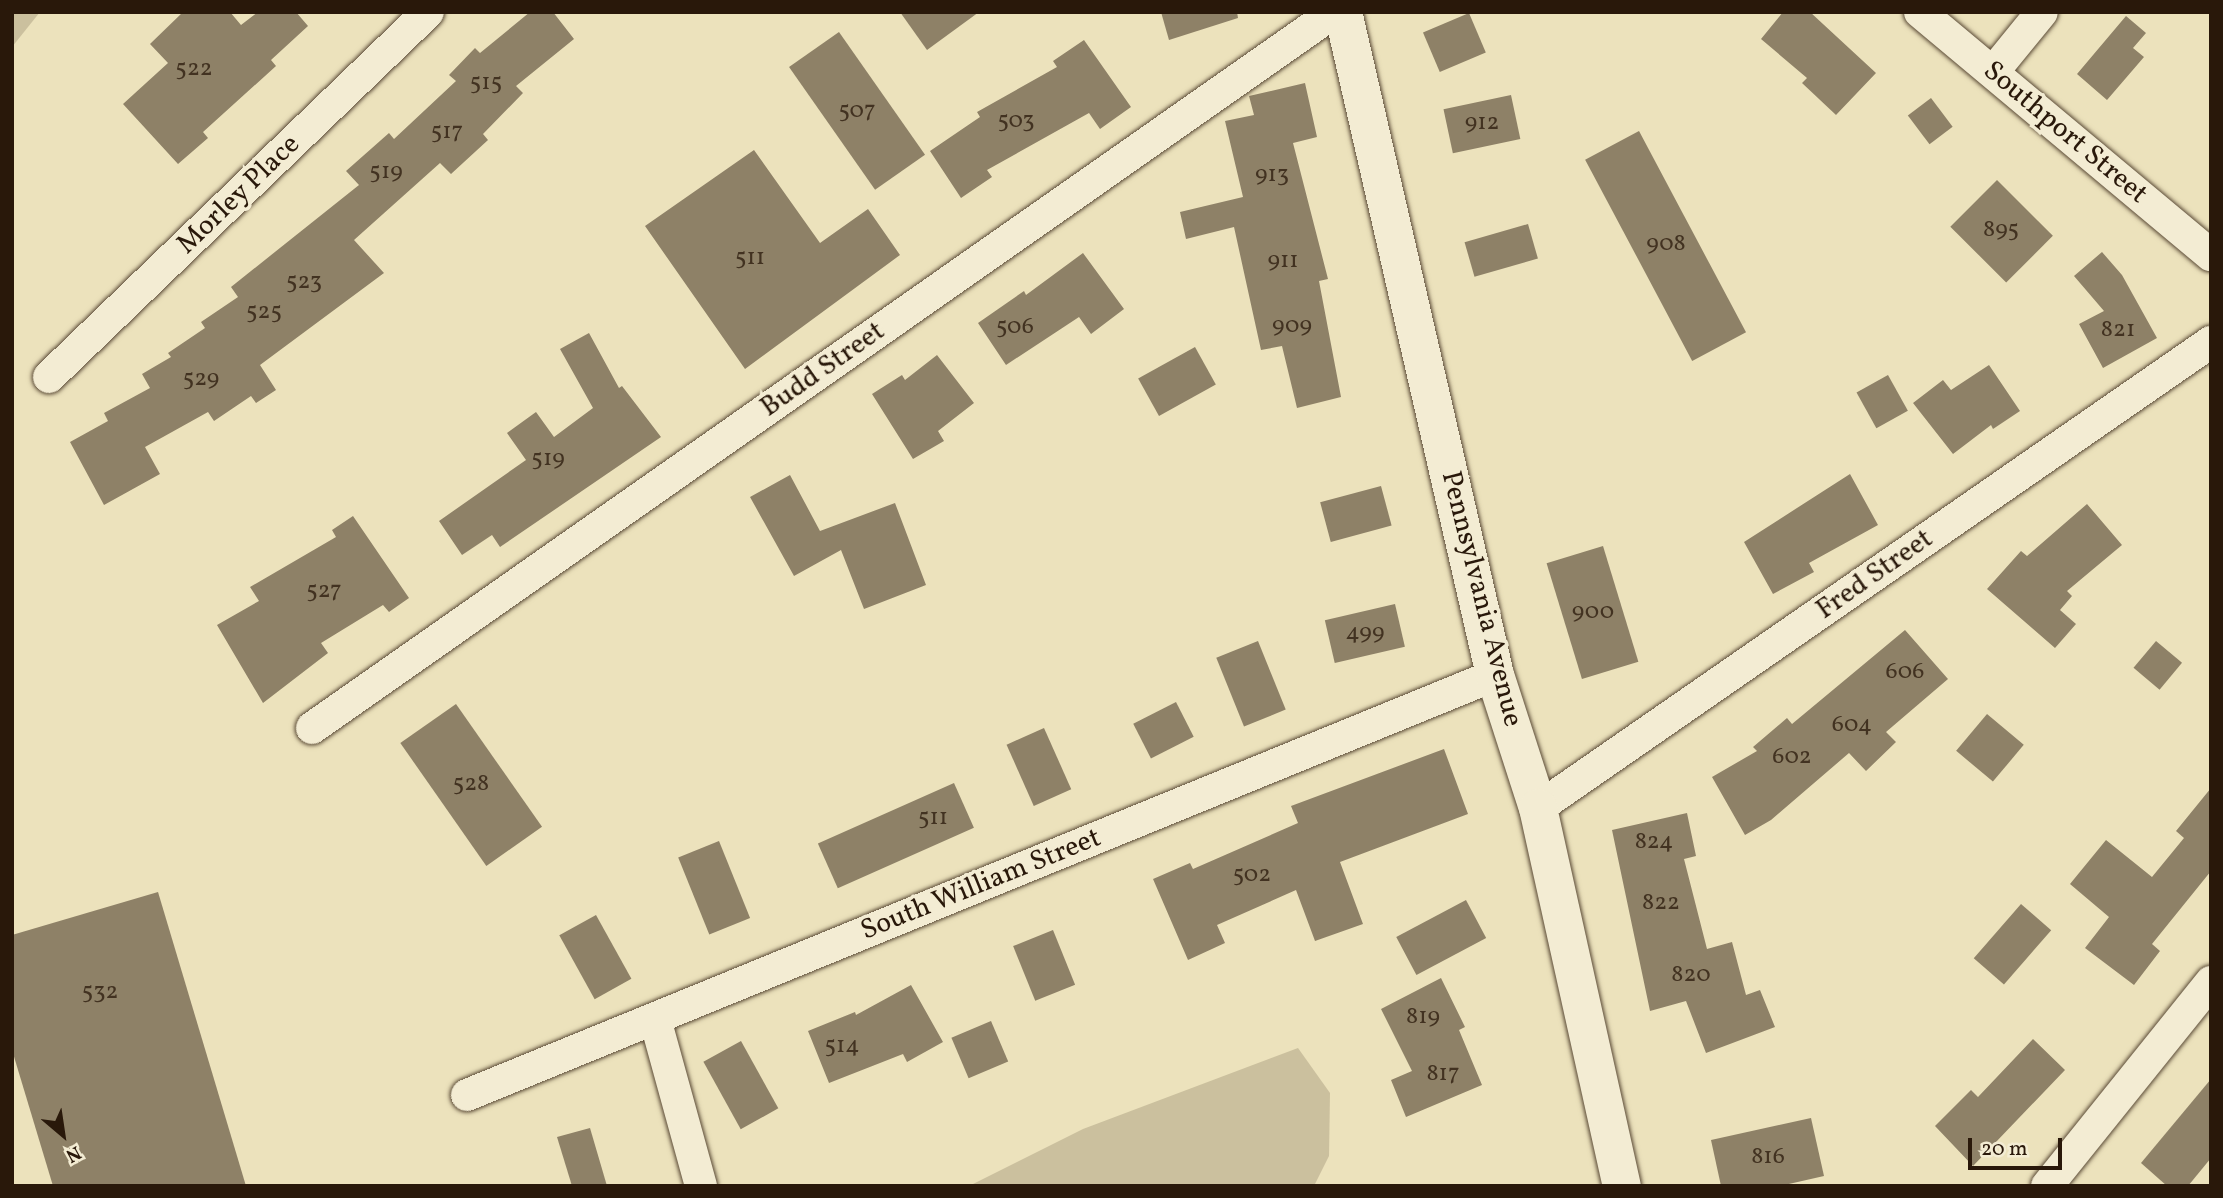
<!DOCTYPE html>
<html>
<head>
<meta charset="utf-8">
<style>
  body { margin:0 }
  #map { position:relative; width:2223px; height:1198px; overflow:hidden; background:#ece2bc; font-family:Vollkorn,serif }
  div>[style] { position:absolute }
  .green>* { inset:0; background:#cbc09e }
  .building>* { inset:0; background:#8e8167; transform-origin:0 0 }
  .roads { filter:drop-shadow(0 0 2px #5a4a36) drop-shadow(0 0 2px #5a4a36) }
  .street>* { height:32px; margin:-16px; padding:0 16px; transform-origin:16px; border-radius:16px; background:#f3ecd3 }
  .secondary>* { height:38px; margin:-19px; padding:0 19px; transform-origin:19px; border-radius:19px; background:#f3ecd3 }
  span { translate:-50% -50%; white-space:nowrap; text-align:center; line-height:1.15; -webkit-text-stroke:7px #f3ecd3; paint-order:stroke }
  .number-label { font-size:24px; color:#423221 }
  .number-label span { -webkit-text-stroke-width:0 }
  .street-label { font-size:28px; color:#29180a }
  .frame { position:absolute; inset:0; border:14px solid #29180a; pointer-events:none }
  .north { position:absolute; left:28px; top:1100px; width:70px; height:70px; -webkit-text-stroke:5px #f3ecd3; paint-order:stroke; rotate:151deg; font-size:19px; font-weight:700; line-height:28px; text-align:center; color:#29180a }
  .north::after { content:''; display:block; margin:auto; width:24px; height:32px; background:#29180a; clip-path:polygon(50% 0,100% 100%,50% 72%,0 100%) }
  .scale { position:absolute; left:1968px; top:1138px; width:94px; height:32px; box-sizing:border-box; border:4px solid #29180a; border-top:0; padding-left:9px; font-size:21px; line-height:24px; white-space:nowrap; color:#29180a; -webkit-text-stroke:5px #f3ecd3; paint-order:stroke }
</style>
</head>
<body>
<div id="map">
  <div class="green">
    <i style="clip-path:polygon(12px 12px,40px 12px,12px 47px)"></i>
    <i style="clip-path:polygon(1298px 1048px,1330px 1093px,1329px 1156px,1314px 1186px,969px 1186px,1083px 1129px)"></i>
  </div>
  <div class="building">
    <i style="clip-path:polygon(183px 12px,230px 12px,241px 25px,258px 12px,296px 12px,308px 26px,271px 60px,276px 66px,203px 132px,208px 138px,178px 164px,123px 104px,168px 63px,150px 44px)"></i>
    <i style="clip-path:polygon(530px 12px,553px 12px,574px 39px,516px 86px,523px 93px,483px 134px,488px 140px,451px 174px,440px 163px,354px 240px,384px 273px,260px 365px,276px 390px,256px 403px,251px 396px,214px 421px,208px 412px,145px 447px,160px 474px,104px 505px,70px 442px,108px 421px,104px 413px,150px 388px,142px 374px,171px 357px,168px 353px,205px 328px,201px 322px,238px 297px,231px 287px,359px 185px,346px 171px,389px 133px,394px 139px,456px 81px,449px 75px,475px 48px,480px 53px)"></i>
    <i style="clip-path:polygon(900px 12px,979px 12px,927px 50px)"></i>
    <i style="clip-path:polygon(1161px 12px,1237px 12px,1238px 18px,1169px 40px)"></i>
    <i style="clip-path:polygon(1783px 12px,1810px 12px,1876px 73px,1836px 115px,1802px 83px,1807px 78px,1761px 39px)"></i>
    <i style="left:1469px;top:13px;width:43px;height:50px;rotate:67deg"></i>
    <i style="clip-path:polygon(2126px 16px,2146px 33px,2133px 48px,2144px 57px,2107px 100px,2077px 74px)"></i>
    <i style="left:839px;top:32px;width:150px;height:61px;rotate:55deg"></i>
    <i style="clip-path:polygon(1084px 40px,1131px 107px,1100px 129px,1089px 113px,987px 170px,992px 177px,961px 198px,930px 151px,980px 117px,977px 112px,1057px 67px,1053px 61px)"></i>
    <i style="clip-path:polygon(1305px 83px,1317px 137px,1293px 143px,1328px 279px,1319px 281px,1341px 397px,1297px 408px,1282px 346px,1261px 350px,1234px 227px,1186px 239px,1180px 212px,1243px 197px,1225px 121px,1254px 115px,1249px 96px)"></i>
    <i style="left:1511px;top:95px;width:45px;height:69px;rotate:78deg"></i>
    <i style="left:1931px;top:98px;width:36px;height:29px;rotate:53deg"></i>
    <i style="left:1639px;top:131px;width:228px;height:61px;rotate:62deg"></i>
    <i style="clip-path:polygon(754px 150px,820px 243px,868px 209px,900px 255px,745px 369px,645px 226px)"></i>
    <i style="left:1997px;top:180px;width:79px;height:66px;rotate:45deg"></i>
    <i style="left:1528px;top:224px;width:36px;height:66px;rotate:74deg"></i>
    <i style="clip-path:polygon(2102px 252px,2122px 275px,2157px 338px,2103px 368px,2079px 324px,2104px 311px,2074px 276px)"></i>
    <i style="clip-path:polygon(1083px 253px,1124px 309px,1091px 334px,1079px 317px,1006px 365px,978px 323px,1024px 291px,1026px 295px)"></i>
    <i style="clip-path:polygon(589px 333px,619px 388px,622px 386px,661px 437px,500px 547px,492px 535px,462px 555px,439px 521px,526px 460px,507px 433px,536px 412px,554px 437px,593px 408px,560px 349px)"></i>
    <i style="left:1195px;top:347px;width:43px;height:65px;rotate:61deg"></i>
    <i style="clip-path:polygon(937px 355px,974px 403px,938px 431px,944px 441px,913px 459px,872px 394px,902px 375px,905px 380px)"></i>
    <i style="clip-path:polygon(1989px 365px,2020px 411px,1993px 429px,1991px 425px,1953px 454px,1913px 403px,1943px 380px,1951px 390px)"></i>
    <i style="left:1888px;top:375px;width:41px;height:36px;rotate:61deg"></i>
    <i style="clip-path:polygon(1850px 474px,1878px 525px,1809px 563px,1814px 572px,1773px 594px,1744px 542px)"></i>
    <i style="clip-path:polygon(790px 475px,820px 531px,895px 503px,926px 585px,864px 609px,841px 550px,794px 576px,750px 497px)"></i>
    <i style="left:1381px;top:486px;width:41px;height:63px;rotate:75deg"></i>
    <i style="clip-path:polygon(2087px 504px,2122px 545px,2067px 591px,2072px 596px,2060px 610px,2076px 624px,2055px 648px,1987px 589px,2021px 551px,2027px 556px)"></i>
    <i style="clip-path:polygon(353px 516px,409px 598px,389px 612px,383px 605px,321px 643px,328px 653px,263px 703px,217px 625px,259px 601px,250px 587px,336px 537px,332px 530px)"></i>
    <i style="left:1603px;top:546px;width:121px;height:59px;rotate:73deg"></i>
    <i style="left:1395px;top:604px;width:44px;height:72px;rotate:77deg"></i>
    <i style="clip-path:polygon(1905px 630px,1948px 679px,1886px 732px,1896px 742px,1866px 771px,1849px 753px,1771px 820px,1745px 835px,1712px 777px,1757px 751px,1753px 747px,1787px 718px,1792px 724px)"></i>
    <i style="left:1258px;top:641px;width:74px;height:45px;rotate:68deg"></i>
    <i style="left:2156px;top:641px;width:34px;height:35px;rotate:40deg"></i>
    <i style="left:1176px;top:702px;width:39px;height:48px;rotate:63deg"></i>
    <i style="left:456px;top:704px;width:150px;height:68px;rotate:55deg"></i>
    <i style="left:1987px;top:714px;width:48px;height:48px;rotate:40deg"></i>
    <i style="left:1044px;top:728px;width:67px;height:41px;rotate:66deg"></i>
    <i style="clip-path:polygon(1444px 749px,1468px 814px,1340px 862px,1363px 924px,1315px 941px,1296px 890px,1217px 925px,1225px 943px,1188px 960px,1153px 879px,1190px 863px,1193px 869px,1298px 823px,1291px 806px)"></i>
    <i style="left:954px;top:783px;width:49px;height:149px;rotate:66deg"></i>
    <i style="clip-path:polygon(2211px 788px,2211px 871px,2152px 944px,2160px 951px,2134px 985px,2085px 948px,2109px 917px,2070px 884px,2106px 840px,2152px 877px,2184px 838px,2176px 831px)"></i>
    <i style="clip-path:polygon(1687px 813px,1696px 856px,1684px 859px,1707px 949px,1732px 942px,1746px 995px,1760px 990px,1775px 1027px,1706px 1053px,1686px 1001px,1650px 1011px,1612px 830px)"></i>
    <i style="left:719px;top:841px;width:83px;height:44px;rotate:68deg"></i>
    <i style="clip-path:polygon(158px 892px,246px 1186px,53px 1186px,12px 1050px,12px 935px)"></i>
    <i style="left:1466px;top:900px;width:43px;height:79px;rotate:62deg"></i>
    <i style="left:2021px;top:904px;width:40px;height:72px;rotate:41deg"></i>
    <i style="left:596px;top:915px;width:73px;height:42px;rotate:61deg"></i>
    <i style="left:1053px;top:930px;width:59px;height:43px;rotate:68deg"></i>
    <i style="clip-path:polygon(1441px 978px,1465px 1027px,1459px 1030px,1482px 1085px,1406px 1117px,1391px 1080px,1412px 1071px,1381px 1009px)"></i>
    <i style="clip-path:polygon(911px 985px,943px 1042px,907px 1062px,903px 1054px,829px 1083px,808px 1031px,855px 1012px,856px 1015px)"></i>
    <i style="left:991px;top:1021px;width:44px;height:43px;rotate:67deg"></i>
    <i style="clip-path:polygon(2033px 1039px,2065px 1070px,1973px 1166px,1935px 1126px,1971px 1090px,1978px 1097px)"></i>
    <i style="left:741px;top:1041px;width:77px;height:43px;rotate:61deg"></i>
    <i style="clip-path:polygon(2211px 1079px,2211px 1158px,2188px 1186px,2167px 1186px,2141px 1163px)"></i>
    <i style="clip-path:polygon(1811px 1118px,1824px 1176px,1780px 1186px,1721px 1186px,1711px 1140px)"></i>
    <i style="clip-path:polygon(590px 1128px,607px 1186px,572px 1186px,557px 1137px)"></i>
  </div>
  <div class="roads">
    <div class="street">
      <i style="left:1920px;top:12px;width:379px;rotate:39.9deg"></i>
      <i style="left:1993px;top:72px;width:77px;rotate:-50.8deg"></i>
      <i style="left:49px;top:377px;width:526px;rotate:-43.92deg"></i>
      <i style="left:312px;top:728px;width:1248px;rotate:-35.01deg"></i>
      <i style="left:1538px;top:808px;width:819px;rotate:-34.7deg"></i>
      <i style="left:655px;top:1019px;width:173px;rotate:74.6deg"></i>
      <i style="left:467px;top:1095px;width:1110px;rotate:-22.22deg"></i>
      <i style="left:2047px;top:1186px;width:262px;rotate:-51.2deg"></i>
    </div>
    <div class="secondary">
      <i style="left:1343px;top:12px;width:680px;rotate:77.09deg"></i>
      <i style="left:1495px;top:675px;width:140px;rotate:72.1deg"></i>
      <i style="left:1538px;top:808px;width:387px;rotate:77.5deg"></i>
    </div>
  </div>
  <div class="number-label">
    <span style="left:194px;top:70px">522</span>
    <span style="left:486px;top:84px">515</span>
    <span style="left:857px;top:112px">507</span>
    <span style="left:1016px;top:122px">503</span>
    <span style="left:1482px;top:124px">912</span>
    <span style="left:447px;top:133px">517</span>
    <span style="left:386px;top:173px">519</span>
    <span style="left:1272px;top:176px">913</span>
    <span style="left:2001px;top:231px">895</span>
    <span style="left:1666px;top:245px">908</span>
    <span style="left:750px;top:259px">511</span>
    <span style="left:1283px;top:262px">911</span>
    <span style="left:304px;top:283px">523</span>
    <span style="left:264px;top:313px">525</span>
    <span style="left:1292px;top:327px">909</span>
    <span style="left:1015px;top:328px">506</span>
    <span style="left:2118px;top:331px">821</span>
    <span style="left:201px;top:380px">529</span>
    <span style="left:548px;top:460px">519</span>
    <span style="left:324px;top:592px">527</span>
    <span style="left:1593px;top:613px">900</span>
    <span style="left:1365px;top:634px">499</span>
    <span style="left:1905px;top:673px">606</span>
    <span style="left:1852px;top:726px">604</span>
    <span style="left:1792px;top:758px">602</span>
    <span style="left:471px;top:785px">528</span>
    <span style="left:933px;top:819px">511</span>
    <span style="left:1654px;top:843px">824</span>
    <span style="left:1252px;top:876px">502</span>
    <span style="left:1661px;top:904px">822</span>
    <span style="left:1691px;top:976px">820</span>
    <span style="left:100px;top:993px">532</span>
    <span style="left:1423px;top:1018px">819</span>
    <span style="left:842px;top:1047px">514</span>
    <span style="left:1443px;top:1075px">817</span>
    <span style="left:1768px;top:1158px">816</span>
  </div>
  <div class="street-label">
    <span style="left:2065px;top:133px;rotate:40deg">Southport Street</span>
    <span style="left:239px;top:195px;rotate:-44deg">Morley Place</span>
    <span style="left:823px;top:370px;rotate:-35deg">Budd Street</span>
    <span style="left:1875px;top:575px;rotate:-35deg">Fred Street</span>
    <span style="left:1481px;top:599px;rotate:76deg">Pennsylvania Avenue</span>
    <span style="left:981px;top:885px;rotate:-22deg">South William Street</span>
  </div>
  <div class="frame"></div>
  <div class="north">N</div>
  <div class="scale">20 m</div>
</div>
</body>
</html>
